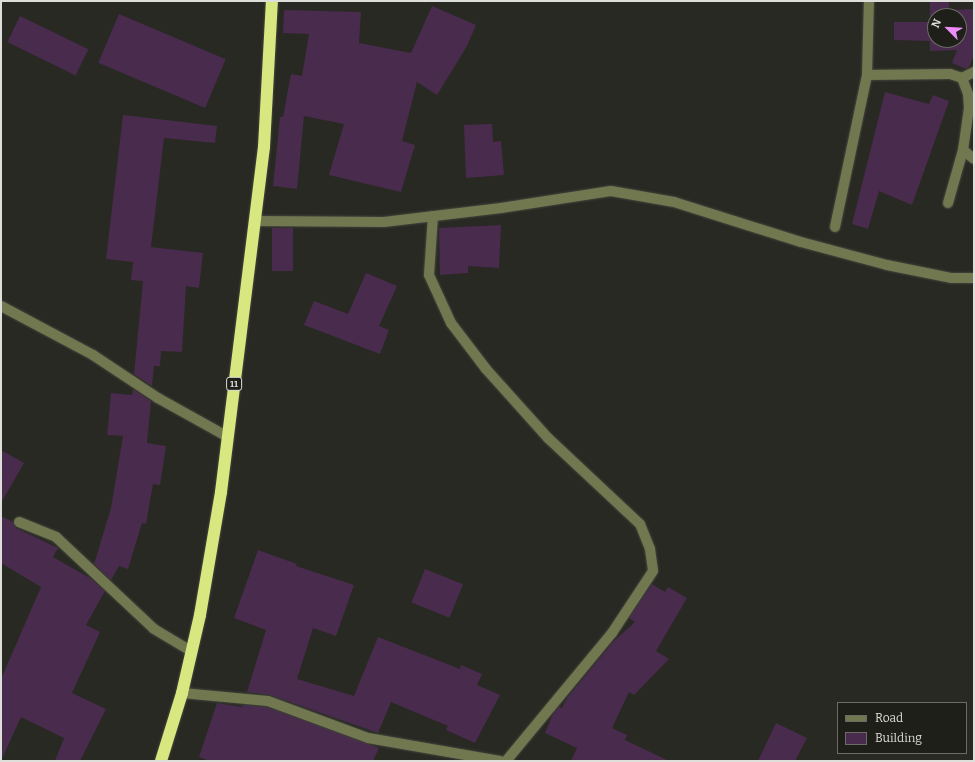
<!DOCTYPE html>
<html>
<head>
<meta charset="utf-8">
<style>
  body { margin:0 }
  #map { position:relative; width:975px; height:762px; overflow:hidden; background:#282922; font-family:Bitter,serif }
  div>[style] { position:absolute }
  .building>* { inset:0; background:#492b4d; transform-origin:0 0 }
  .roads { filter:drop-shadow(0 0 1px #45463f) drop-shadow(0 0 1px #45463f) }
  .minor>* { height:10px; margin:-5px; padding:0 5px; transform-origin:5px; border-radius:5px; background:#717850 }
  .highway>* { height:12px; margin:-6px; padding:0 6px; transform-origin:6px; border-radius:6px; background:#d8e77f }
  span { translate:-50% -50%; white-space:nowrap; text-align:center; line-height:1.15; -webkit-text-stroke:4px #1e1f18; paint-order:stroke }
  .shield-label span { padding:1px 3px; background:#1e1f18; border:1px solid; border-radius:3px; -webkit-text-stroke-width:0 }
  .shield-label { font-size:9px; color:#dedfda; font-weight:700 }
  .frame { position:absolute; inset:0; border:2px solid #dedfda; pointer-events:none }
  .legend { position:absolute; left:837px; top:702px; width:130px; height:52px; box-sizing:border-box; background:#1e1f18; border:1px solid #6b6c66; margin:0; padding:5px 7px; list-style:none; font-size:12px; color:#dedfda }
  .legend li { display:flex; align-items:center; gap:8px; height:20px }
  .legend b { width:20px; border:1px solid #6b6c66 }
  .north { position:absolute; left:927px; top:8px; width:40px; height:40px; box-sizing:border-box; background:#1e1f18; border:1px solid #6b6c66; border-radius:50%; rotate:294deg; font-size:11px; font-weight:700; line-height:16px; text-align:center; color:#dedfda }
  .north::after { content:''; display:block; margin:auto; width:14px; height:18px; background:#ed8cfa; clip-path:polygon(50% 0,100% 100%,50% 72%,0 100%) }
</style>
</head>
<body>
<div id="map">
  <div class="building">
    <i style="clip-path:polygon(evenodd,930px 2px,949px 2px,949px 10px,974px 9px,974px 55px,969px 67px,966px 69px,952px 63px,957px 50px,930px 51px,930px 41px,894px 40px,894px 22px,930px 22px,930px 2px,935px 16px,959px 16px,959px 40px,935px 40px,935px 16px)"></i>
    <i style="clip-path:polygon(432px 6px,476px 25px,467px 46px,437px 95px,417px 82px,402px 141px,415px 145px,401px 192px,329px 175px,344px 124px,304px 116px,297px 189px,273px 186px,280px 117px,283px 117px,291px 74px,302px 76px,309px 34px,283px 33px,284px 10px,361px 12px,359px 43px,411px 53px)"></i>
    <i style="left:119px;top:14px;width:116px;height:53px;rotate:23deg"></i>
    <i style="left:20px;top:16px;width:76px;height:29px;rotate:26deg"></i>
    <i style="clip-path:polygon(885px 92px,929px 104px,933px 95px,949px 101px,912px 205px,879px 191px,868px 229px,852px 224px)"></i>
    <i style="clip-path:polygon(123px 115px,217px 126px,215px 143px,164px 138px,151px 247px,203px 253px,199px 288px,186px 286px,182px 352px,161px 351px,160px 366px,154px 366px,152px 386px,134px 374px,143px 281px,131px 280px,133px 262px,106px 259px)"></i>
    <i style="clip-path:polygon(492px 124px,493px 142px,501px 141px,504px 175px,466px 178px,464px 125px)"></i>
    <i style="clip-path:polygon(501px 225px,499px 268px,468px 266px,468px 273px,440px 275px,439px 228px)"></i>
    <i style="left:272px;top:228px;width:21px;height:43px"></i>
    <i style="clip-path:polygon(366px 273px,397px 286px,379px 326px,389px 330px,380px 354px,304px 325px,314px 301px,348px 314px)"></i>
    <i style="clip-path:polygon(133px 389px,151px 401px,147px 443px,166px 446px,160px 485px,153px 484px,146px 524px,142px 523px,128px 569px,119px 566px,111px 580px,94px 564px,111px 508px,123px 436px,107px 435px,111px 393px,132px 395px)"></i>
    <i style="clip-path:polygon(1px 450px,24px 463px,1px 503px)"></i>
    <i style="clip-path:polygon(1px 516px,13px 522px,16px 528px,58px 548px,53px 557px,90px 578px,105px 591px,86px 625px,100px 632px,72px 693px,106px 709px,80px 761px,55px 761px,64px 738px,21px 717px,1px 761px,1px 679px,41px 587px,1px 563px)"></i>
    <i style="clip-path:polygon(258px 550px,297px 564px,296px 566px,354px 585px,336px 636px,313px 628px,297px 679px,354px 696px,378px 637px,460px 669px,461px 665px,482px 674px,477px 685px,500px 695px,475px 743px,446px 730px,448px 726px,391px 702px,378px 733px,270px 695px,247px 692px,266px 630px,234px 618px)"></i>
    <i style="left:425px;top:569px;width:41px;height:36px;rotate:22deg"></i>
    <i style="clip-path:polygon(652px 584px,665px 592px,668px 587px,687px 598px,656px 651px,669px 659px,634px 695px,629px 692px,612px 728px,627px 735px,625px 740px,669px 761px,571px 761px,577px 748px,545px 733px,553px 714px,559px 707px,562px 708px,567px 698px,613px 642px,635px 622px,629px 618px)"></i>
    <i style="clip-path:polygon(217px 703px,242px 707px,243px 705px,267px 707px,379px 748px,373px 761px,210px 761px,199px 757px)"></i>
    <i style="clip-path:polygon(776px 723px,807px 738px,795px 761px,758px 761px)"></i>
  </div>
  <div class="roads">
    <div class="minor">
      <i style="left:867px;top:75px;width:74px;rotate:-88.5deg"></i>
      <i style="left:962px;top:78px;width:13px;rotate:-27deg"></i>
      <i style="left:948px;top:203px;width:55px;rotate:-74.2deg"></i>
      <i style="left:433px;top:216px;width:59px;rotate:93.9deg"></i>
      <i style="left:429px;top:275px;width:53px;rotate:65.4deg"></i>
      <i style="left:451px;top:323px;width:58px;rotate:52.7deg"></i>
      <i style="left:486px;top:369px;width:93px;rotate:48.1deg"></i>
      <i style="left:548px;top:438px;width:126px;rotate:43.1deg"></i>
      <i style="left:640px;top:524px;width:27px;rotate:68deg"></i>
      <i style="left:650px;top:549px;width:22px;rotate:82deg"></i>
      <i style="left:653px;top:571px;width:74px;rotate:123.5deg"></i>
      <i style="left:612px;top:633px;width:166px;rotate:129.6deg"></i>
      <i style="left:255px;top:221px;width:129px;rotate:0.4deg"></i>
      <i style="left:384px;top:222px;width:118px;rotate:-6.8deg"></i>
      <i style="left:501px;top:208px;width:111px;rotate:-8.8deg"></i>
      <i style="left:611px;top:191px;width:64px;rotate:9.9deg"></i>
      <i style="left:674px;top:202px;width:133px;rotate:17.5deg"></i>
      <i style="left:801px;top:242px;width:89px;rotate:15deg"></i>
      <i style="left:887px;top:265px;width:65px;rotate:11.5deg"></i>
      <i style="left:951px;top:278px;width:23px"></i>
      <i style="left:835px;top:227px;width:155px;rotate:-78.1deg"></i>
      <i style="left:867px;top:75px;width:83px;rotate:-0.7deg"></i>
      <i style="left:950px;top:74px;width:13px;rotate:18deg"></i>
      <i style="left:962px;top:78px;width:17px;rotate:69deg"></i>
      <i style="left:968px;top:94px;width:14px;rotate:86deg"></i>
      <i style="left:969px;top:108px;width:42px;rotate:98.1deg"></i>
      <i style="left:963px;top:150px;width:14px;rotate:39deg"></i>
      <i style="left:1px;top:306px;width:104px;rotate:28deg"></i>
      <i style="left:93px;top:355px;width:78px;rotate:33.5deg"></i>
      <i style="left:158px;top:398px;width:80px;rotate:29.1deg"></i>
      <i style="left:19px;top:522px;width:40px;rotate:22deg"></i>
      <i style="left:56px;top:537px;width:134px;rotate:43.2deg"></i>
      <i style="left:154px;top:629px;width:43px;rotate:30.7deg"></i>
      <i style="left:182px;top:693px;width:86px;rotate:5.3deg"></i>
      <i style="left:268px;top:701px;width:107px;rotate:20.3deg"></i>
      <i style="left:368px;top:738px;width:134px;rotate:9.9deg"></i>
    </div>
    <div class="highway">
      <i style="left:161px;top:761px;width:71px;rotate:-72.8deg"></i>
      <i style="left:182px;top:693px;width:80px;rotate:-77deg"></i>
      <i style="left:200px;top:615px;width:125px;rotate:-80.3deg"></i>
      <i style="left:221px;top:492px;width:348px;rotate:-82.9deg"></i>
      <i style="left:264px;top:147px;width:146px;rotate:-86.9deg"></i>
    </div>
  </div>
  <div class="shield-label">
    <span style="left:234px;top:384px">11</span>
  </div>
  <div class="frame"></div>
  <ul class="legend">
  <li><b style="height:5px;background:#717850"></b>Road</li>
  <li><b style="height:11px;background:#492b4d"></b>Building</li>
  </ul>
  <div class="north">N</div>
</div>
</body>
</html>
